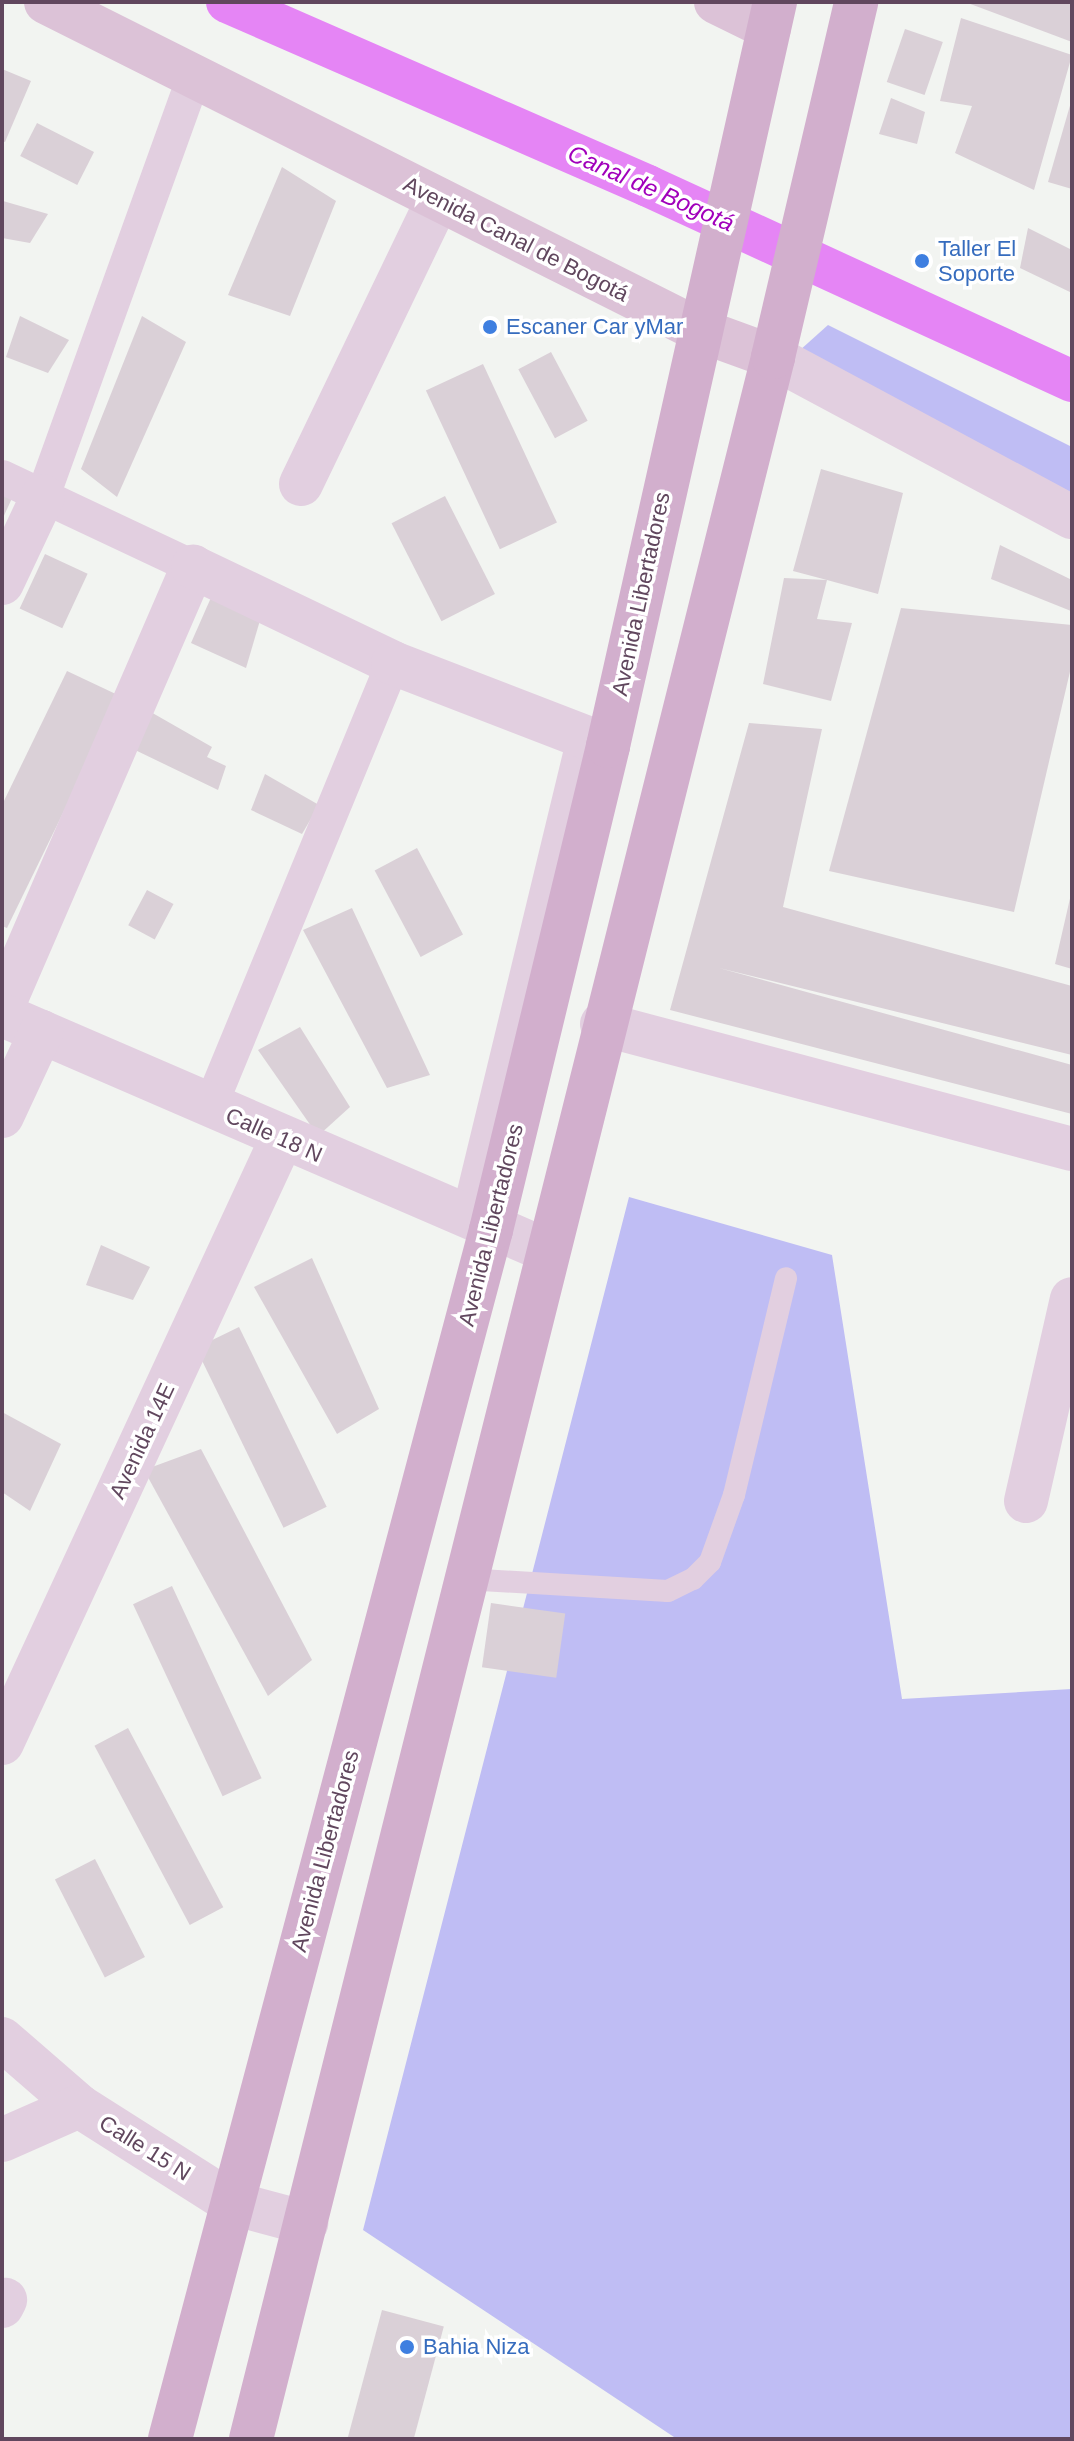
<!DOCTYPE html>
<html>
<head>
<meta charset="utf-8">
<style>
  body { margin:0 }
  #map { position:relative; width:1074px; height:2441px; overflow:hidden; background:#f2f4f1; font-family:Helvetica,sans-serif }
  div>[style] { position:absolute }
  .green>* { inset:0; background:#bfbdf4 }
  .canal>* { height:42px; margin:-21px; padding:0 21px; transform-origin:21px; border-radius:21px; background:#e585f5 }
  .building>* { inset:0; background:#dad0d7; transform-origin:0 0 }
  .service>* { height:22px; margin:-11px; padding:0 11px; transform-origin:11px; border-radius:11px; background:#e2cfe0 }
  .pedestrian>* { height:34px; margin:-17px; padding:0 17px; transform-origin:17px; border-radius:17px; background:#e2cfe0 }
  .minor>* { height:44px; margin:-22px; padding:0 22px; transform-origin:22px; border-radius:22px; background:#e2cfe0 }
  .secondary>* { height:44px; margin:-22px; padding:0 22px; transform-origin:22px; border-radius:22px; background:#dcc2d7 }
  .primary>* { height:44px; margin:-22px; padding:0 22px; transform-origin:22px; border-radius:22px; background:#d2afcd }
  .dots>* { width:22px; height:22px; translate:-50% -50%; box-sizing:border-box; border:4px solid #fff; border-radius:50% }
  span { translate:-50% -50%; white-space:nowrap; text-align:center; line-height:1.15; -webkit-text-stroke:7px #fff; paint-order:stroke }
  .street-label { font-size:22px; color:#61475e }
  .shop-label { font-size:22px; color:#366cbe }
  .left { translate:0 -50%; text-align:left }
  .water-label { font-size:24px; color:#a100bb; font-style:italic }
  .frame { position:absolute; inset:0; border:4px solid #61475e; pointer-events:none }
</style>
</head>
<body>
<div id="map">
  <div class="green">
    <i style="clip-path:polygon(828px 325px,1072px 447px,1072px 497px,799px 351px)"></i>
    <i style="clip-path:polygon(629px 1197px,832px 1255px,902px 1699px,1072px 1689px,1072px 2439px,677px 2439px,363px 2230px)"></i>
  </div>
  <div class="canal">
    <i style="left:227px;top:2px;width:459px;rotate:23.6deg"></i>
    <i style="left:648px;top:186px;width:467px;rotate:24.7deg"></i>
  </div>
  <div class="building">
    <i style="clip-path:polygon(965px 2px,1072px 2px,1072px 42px)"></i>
    <i style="clip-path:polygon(961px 18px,1072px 55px,1034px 190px,955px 153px,972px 106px,940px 101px)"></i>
    <i style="left:905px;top:29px;width:40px;height:56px;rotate:19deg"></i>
    <i style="clip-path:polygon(2px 69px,31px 81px,5px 142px,2px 141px)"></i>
    <i style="clip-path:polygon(891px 98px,925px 112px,917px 144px,879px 134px)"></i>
    <i style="clip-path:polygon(1071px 102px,1072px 102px,1072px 189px,1048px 182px)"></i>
    <i style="left:37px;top:123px;width:64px;height:37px;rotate:27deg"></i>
    <i style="clip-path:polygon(282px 167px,336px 201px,290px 316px,228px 295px)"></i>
    <i style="clip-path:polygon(3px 201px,48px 214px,30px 243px,2px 238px)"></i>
    <i style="clip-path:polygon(1028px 228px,1072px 250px,1072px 293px,1020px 268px)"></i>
    <i style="clip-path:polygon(20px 316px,69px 340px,48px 373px,6px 357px)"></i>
    <i style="clip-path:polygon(142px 316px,186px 342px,117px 497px,81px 469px)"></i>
    <i style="left:551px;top:352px;width:78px;height:37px;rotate:62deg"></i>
    <i style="left:483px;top:364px;width:175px;height:63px;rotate:65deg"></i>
    <i style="clip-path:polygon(821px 469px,903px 493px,878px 594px,827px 580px,817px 619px,852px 623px,831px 701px,763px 684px,784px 578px,827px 580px,793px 571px)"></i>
    <i style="clip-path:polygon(2px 491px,13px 496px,2px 520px)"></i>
    <i style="left:445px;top:496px;width:110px;height:60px;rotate:63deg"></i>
    <i style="clip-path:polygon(1000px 545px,1072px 580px,1071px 611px,991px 579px)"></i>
    <i style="left:45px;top:554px;width:47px;height:60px;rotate:25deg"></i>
    <i style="clip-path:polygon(213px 593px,261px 617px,246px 668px,191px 643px)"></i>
    <i style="clip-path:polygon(901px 608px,1072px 625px,1072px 663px,1014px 912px,829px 871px)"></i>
    <i style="clip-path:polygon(67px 671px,120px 696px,7px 928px,2px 926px,2px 805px)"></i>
    <i style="clip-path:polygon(149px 711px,212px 747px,207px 757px,226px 766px,218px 790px,133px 749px)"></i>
    <i style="clip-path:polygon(749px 723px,822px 729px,783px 907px,1072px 986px,1072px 1055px,719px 968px,1072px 1065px,1072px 1114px,670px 1010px)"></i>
    <i style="clip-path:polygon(265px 774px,319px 805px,302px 834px,251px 810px)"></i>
    <i style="left:417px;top:848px;width:98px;height:48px;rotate:62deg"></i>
    <i style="left:147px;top:890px;width:30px;height:40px;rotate:28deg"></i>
    <i style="clip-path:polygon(1071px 894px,1072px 894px,1072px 969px,1055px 964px)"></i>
    <i style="clip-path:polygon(352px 908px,430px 1075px,387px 1088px,303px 930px)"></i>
    <i style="clip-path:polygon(300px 1027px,350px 1107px,318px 1136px,258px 1050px)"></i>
    <i style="clip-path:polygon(101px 1245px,150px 1267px,133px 1300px,86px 1285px)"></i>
    <i style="clip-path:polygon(312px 1258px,379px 1409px,337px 1434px,254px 1287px)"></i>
    <i style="left:239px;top:1327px;width:200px;height:48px;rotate:64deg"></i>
    <i style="clip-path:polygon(2px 1412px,61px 1444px,30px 1511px,2px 1492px)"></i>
    <i style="clip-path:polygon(201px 1449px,312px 1660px,268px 1696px,144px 1470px)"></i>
    <i style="left:172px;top:1586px;width:212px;height:43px;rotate:65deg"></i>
    <i style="left:491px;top:1603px;width:75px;height:65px;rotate:8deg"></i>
    <i style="left:128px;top:1728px;width:203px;height:38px;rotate:62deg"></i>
    <i style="left:95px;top:1859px;width:110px;height:45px;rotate:63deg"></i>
    <i style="left:382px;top:2310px;width:64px;height:133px;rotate:15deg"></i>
  </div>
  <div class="service">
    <i style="left:465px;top:1579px;width:203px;rotate:3.4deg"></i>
    <i style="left:668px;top:1591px;width:28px;rotate:-26deg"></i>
    <i style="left:693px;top:1579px;width:24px;rotate:-45deg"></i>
    <i style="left:710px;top:1562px;width:71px;rotate:-70.3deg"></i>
    <i style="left:734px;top:1495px;width:223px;rotate:-76.5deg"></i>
  </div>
  <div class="pedestrian">
    <i style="left:2px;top:477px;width:211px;rotate:25.2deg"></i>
    <i style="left:43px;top:496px;width:446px;rotate:-70.2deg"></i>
    <i style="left:210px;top:1107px;width:480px;rotate:-67.6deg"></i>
    <i style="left:445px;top:1202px;width:26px;rotate:25deg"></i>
    <i style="left:469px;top:1213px;width:491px;rotate:-76.4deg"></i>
  </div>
  <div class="minor">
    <i style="left:773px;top:357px;width:339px;rotate:28.2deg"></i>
    <i style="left:301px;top:484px;width:316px;rotate:-64.3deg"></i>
    <i style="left:2px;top:583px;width:96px;rotate:-64.8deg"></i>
    <i style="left:2px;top:1008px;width:481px;rotate:-66.6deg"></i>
    <i style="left:193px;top:567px;width:222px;rotate:25.6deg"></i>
    <i style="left:393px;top:663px;width:230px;rotate:21.1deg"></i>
    <i style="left:2px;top:1015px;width:595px;rotate:23.38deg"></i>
    <i style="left:602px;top:1024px;width:486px;rotate:14.9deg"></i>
    <i style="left:2px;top:1116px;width:93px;rotate:-65.1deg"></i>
    <i style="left:1026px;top:1501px;width:207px;rotate:-77.2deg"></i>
    <i style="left:2px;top:1743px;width:667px;rotate:-65.16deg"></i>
    <i style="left:2px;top:2039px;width:102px;rotate:41deg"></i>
    <i style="left:79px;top:2106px;width:181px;rotate:32.4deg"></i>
    <i style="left:232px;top:2203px;width:77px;rotate:15.1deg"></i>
    <i style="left:2px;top:2140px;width:84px;rotate:-23.8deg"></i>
    <i style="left:2px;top:2306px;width:7px;rotate:-63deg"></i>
  </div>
  <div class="secondary">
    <i style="left:46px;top:2px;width:731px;rotate:26.67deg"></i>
    <i style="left:699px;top:330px;width:79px;rotate:20deg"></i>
    <i style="left:716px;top:2px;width:59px;rotate:26.1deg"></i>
  </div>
  <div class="primary">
    <i style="left:170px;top:2439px;width:1251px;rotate:-75.13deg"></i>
    <i style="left:491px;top:1230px;width:498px;rotate:-76.4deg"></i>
    <i style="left:608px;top:746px;width:763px;rotate:-77.35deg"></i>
    <i style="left:251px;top:2439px;width:2146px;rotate:-75.92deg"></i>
    <i style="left:773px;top:357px;width:365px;rotate:-76.8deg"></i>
  </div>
  <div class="dots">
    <i style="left:922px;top:261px;background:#3f7fe0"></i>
    <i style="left:490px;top:327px;background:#3f7fe0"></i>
    <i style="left:407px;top:2347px;background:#3f7fe0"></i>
  </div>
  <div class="street-label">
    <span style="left:516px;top:239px;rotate:27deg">Avenida Canal de Bogotá</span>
    <span style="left:641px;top:594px;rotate:-78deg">Avenida Libertadores</span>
    <span style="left:274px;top:1135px;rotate:24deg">Calle 18 N</span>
    <span style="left:491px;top:1225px;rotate:-76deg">Avenida Libertadores</span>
    <span style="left:142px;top:1441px;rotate:-65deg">Avenida 14E</span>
    <span style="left:325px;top:1851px;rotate:-75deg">Avenida Libertadores</span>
    <span style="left:145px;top:2148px;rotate:32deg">Calle 15 N</span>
  </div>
  <div class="shop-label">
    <span class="left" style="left:938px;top:261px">Taller El<br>Soporte</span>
    <span class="left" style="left:506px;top:327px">Escaner Car yMar</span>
    <span class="left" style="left:423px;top:2347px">Bahia Niza</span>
  </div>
  <div class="water-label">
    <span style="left:651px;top:188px;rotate:24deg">Canal de Bogotá</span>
  </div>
  <div class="frame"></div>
</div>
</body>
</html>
